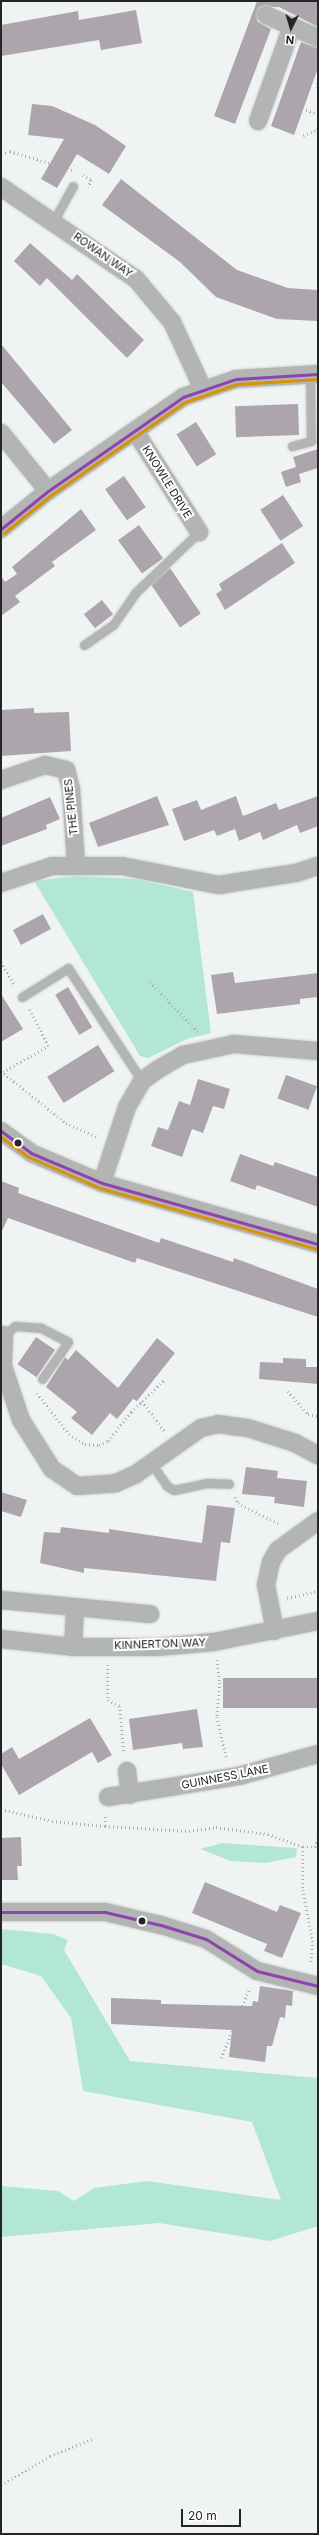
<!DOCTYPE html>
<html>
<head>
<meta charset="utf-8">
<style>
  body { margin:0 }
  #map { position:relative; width:319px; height:2535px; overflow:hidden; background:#eff4f2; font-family:Inter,sans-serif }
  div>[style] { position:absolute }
  .green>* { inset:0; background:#b2e7d5 }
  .building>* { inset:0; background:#ada5ad; transform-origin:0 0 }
  .path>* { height:2.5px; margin-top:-1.25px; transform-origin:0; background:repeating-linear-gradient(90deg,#aeafaf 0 1px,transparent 0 4px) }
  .roads { filter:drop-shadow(0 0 1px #cbcecd) drop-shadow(0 0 1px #cbcecd) }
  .lane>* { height:9px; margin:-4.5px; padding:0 4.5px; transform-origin:4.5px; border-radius:4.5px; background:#b3b4b4 }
  .street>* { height:18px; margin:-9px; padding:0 9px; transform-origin:9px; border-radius:9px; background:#b3b4b4 }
  .bus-1>* { height:3px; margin:-1.5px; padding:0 1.5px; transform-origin:1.5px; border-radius:1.5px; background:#8e44ad }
  .bus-2>* { height:3px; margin:-1.5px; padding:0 1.5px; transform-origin:1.5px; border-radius:1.5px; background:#d79305 }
  .dots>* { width:11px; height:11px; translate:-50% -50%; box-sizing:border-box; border:2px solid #fff; border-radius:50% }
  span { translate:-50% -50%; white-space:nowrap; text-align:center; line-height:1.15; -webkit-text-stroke:4px #fff; paint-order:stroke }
  .street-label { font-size:11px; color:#232624 }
  .frame { position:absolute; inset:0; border:2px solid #232624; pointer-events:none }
  .north { position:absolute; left:271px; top:8px; width:40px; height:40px; -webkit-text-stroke:3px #fff; paint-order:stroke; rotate:185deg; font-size:11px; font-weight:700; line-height:16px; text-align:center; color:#232624 }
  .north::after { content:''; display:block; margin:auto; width:14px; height:18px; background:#232624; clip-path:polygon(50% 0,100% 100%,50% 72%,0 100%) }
  .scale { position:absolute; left:181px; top:2509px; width:60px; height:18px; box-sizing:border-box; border:2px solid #232624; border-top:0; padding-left:5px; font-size:12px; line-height:14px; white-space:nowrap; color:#232624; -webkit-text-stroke:3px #fff; paint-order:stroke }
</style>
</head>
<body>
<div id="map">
  <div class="green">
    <i style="clip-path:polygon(76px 876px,137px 879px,193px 892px,211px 1033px,187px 1039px,148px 1058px,140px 1056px,34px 881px)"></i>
    <i style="clip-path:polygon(222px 1843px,297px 1848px,296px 1857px,265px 1863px,231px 1861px,200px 1849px)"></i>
    <i style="clip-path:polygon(1px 1929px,53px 1934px,68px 1940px,64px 1950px,130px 2061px,318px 2078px,318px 2226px,270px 2241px,159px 2223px,1px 2237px,1px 2186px,58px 2191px,74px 2201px,94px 2188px,147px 2181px,281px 2200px,252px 2122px,83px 2091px,71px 2018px,41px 1976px,1px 1964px)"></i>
  </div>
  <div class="building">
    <i style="clip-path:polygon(257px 1px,318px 1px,318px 27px,279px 7px,260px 7px,257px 21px,271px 29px,235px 124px,214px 116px)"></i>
    <i style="clip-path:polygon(136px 10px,142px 43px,101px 50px,99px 40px,1px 56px,1px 25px,78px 11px,79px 20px)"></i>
    <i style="clip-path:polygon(301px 42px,318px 48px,318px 68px,294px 135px,271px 126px)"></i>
    <i style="clip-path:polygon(32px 104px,52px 106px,95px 125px,126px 146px,109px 174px,77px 154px,57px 188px,41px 179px,64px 139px,28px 135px)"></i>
    <i style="clip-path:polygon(121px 179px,237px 270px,288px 288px,318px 290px,318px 321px,277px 319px,216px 297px,180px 262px,102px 205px)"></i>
    <i style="clip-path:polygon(30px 243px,72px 280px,77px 274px,144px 340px,127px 358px,47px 278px,40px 286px,14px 261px)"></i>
    <i style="clip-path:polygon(1px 344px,72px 430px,54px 444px,1px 382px)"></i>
    <i style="left:298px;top:404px;width:31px;height:63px;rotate:88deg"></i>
    <i style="left:196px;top:422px;width:38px;height:23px;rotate:58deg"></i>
    <i style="clip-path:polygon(318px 449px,318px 468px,299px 474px,301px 482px,286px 487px,281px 472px,296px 467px,293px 457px)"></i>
    <i style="left:124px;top:476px;width:38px;height:23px;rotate:55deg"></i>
    <i style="left:283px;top:495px;width:37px;height:27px;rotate:57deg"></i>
    <i style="clip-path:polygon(81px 509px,96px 530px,52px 562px,55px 566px,15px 596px,20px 602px,1px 616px,1px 576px,5px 582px,17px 574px,12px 567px)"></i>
    <i style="left:139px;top:525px;width:41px;height:26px;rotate:54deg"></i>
    <i style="clip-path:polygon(282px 543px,295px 563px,225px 610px,216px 594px,222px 590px,219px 584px)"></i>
    <i style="left:170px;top:568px;width:55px;height:25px;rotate:56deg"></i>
    <i style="left:102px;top:600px;width:18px;height:23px;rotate:52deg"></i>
    <i style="clip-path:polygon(34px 708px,34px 713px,69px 712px,71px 751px,1px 756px,1px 710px)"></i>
    <i style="clip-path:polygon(157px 796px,169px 825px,98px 847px,89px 823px)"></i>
    <i style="clip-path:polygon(236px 796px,243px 816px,276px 803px,279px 810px,318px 796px,318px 826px,300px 833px,297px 825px,263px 840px,260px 832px,239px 841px,235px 829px,217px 836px,214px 830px,184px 841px,172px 809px,197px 800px,201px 810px)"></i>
    <i style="clip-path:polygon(50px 797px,60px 819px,46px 825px,47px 829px,1px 846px,1px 818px)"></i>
    <i style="left:43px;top:914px;width:17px;height:34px;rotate:62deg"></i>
    <i style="clip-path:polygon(233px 972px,235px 983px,318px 973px,318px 997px,300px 999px,300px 1004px,217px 1014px,211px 975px)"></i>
    <i style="left:68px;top:987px;width:47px;height:15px;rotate:59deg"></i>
    <i style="clip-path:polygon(1px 994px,23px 1029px,1px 1042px)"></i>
    <i style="left:98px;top:1045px;width:31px;height:60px;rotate:58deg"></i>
    <i style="left:286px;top:1075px;width:33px;height:25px;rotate:20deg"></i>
    <i style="clip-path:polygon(198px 1079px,230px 1089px,224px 1109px,213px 1106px,203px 1133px,192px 1129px,182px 1157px,151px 1146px,158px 1127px,168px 1130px,179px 1101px,190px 1105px)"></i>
    <i style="clip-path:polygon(240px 1154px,273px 1166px,275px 1162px,318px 1177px,318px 1207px,257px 1185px,255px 1190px,230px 1181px)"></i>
    <i style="clip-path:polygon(1px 1181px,19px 1188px,18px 1193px,159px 1243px,161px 1238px,233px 1262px,234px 1258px,318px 1289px,318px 1317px,137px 1258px,135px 1263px,8px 1218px,1px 1233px)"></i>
    <i style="left:36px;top:1337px;width:23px;height:33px;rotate:34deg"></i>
    <i style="clip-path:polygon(157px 1338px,175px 1353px,137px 1401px,133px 1399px,117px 1419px,110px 1413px,92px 1435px,71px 1418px,77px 1412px,46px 1387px,65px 1357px,68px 1360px,76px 1350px,118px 1388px)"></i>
    <i style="clip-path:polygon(283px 1358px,306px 1359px,306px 1367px,318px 1367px,318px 1384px,259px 1379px,260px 1362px,283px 1363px)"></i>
    <i style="clip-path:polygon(246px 1467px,278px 1471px,277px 1478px,307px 1481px,304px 1507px,274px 1503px,275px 1497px,242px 1494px)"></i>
    <i style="clip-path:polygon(1px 1492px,27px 1500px,21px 1517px,1px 1511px)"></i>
    <i style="clip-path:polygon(207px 1505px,235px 1508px,230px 1543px,221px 1542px,216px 1581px,84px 1568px,84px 1573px,40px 1563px,44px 1532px,60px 1533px,61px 1527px,109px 1533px,109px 1529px,202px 1543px)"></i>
    <i style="left:318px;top:1678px;width:30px;height:95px;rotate:90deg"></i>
    <i style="clip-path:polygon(197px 1709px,203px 1747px,183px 1749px,182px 1743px,133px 1750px,129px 1719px)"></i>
    <i style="clip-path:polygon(90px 1718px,112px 1755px,98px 1763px,92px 1752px,19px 1795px,1px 1764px,1px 1754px,12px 1747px,19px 1759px)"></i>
    <i style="clip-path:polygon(21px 1837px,22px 1866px,17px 1866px,18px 1880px,1px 1880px,1px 1838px)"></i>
    <i style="clip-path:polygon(205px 1882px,277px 1912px,280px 1905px,301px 1913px,282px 1958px,264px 1951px,267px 1944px,192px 1913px)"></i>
    <i style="clip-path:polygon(260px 1986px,293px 1991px,292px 2006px,286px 2005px,285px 2018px,280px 2017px,272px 2046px,267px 2046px,265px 2062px,229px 2057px,232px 2030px,111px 2024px,111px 1998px,161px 2000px,161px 2004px,252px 2006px,253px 2001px,258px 2002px)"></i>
  </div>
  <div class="path">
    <i style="left:318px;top:83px;width:5px;rotate:90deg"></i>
    <i style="left:306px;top:110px;width:13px;rotate:18deg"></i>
    <i style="left:303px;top:135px;width:15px;rotate:-20deg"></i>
    <i style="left:317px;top:130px;width:4px;rotate:-76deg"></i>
    <i style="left:1px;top:154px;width:9px;rotate:-18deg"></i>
    <i style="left:10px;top:151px;width:66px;rotate:16.8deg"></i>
    <i style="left:83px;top:175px;width:10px;rotate:29deg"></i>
    <i style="left:92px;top:180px;width:8px;rotate:120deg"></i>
    <i style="left:1px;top:962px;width:27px;rotate:59deg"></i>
    <i style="left:150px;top:982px;width:71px;rotate:46.1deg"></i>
    <i style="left:1px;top:1071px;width:83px;rotate:38.7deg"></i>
    <i style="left:66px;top:1123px;width:34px;rotate:24deg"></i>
    <i style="left:3px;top:1072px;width:52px;rotate:-30deg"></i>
    <i style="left:48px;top:1046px;width:42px;rotate:-117.2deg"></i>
    <i style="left:288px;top:1391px;width:30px;rotate:49deg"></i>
    <i style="left:308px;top:1414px;width:10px;rotate:11deg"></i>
    <i style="left:37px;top:1393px;width:52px;rotate:52deg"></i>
    <i style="left:69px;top:1434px;width:19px;rotate:32deg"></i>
    <i style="left:85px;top:1444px;width:14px;rotate:4deg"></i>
    <i style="left:99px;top:1445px;width:10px;rotate:-24deg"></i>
    <i style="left:108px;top:1441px;width:37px;rotate:-52deg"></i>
    <i style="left:131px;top:1412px;width:47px;rotate:-44.1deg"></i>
    <i style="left:142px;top:1401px;width:38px;rotate:53deg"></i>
    <i style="left:235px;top:1497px;width:7px;rotate:63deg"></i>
    <i style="left:238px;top:1503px;width:48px;rotate:27.1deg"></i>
    <i style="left:287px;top:1598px;width:32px;rotate:-13deg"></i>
    <i style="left:217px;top:1660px;width:23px;rotate:83deg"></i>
    <i style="left:220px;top:1683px;width:34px;rotate:95deg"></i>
    <i style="left:217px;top:1717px;width:44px;rotate:76.9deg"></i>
    <i style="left:108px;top:1665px;width:35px;rotate:90deg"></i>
    <i style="left:108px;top:1700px;width:13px;rotate:27deg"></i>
    <i style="left:120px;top:1706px;width:47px;rotate:85.1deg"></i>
    <i style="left:1px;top:1809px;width:52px;rotate:13.2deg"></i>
    <i style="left:52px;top:1821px;width:53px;rotate:5.4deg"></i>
    <i style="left:105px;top:1826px;width:84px;rotate:3.4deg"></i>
    <i style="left:189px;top:1831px;width:27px;rotate:-8deg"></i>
    <i style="left:216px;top:1827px;width:52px;rotate:7.7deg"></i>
    <i style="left:268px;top:1834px;width:37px;rotate:20deg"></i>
    <i style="left:303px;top:1847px;width:15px"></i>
    <i style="left:105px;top:1826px;width:11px;rotate:-90deg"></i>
    <i style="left:303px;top:1847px;width:43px;rotate:90deg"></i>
    <i style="left:303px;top:1890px;width:52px;rotate:78.9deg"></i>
    <i style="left:313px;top:1941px;width:24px;rotate:95deg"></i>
    <i style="left:315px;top:1847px;width:9px;rotate:-72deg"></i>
    <i style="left:221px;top:2058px;width:74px;rotate:-67.9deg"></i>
    <i style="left:1px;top:2485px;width:57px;rotate:-30.6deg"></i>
    <i style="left:50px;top:2456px;width:48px;rotate:-21.8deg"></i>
  </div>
  <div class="roads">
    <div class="lane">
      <i style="left:53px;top:222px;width:41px;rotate:-60.9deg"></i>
      <i style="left:292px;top:446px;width:20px;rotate:-15deg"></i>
      <i style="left:311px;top:441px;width:66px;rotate:-90.9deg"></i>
      <i style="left:84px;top:645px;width:35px;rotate:-35deg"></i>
      <i style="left:113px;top:625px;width:40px;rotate:-55.1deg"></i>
      <i style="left:136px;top:592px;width:87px;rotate:-43.6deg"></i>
      <i style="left:22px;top:997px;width:54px;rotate:-32.2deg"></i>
      <i style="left:68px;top:968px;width:135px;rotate:56.8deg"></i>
      <i style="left:4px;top:1335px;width:14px;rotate:-39deg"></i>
      <i style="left:15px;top:1326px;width:26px;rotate:4deg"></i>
      <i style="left:41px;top:1328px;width:30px;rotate:27deg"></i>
      <i style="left:68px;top:1342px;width:45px;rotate:125.1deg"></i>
      <i style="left:151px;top:1463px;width:28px;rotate:55deg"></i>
      <i style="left:167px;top:1486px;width:8px;rotate:30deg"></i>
      <i style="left:174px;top:1490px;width:33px;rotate:-12deg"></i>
      <i style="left:206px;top:1483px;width:23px;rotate:2deg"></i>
    </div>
    <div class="street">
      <i style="left:266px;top:15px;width:57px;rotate:23.9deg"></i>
      <i style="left:258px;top:121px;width:101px;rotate:-70.3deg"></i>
      <i style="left:1px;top:187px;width:163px;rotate:34.3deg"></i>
      <i style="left:136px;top:279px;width:56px;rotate:50.1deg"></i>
      <i style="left:172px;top:322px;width:74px;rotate:65.2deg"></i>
      <i style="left:135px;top:431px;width:120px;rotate:57.6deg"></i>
      <i style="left:1px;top:433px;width:75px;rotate:51deg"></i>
      <i style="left:1px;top:529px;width:60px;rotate:-39deg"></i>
      <i style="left:48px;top:491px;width:165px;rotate:-34.8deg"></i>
      <i style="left:183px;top:397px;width:56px;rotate:-18.8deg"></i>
      <i style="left:236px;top:379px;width:82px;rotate:-3.5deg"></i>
      <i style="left:1px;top:780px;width:46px;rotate:-18.8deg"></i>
      <i style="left:45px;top:765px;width:22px;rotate:13deg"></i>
      <i style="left:66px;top:770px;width:20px;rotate:75deg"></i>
      <i style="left:71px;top:789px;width:76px;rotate:86.2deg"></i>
      <i style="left:1px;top:883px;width:54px;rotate:-18.4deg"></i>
      <i style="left:52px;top:866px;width:70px"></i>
      <i style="left:122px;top:866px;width:99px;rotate:11.1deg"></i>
      <i style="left:219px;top:885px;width:78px;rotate:-8.9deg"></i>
      <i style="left:296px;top:873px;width:23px;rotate:-18deg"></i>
      <i style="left:1px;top:1131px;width:37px;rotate:36deg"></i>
      <i style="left:31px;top:1153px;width:77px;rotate:22.9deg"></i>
      <i style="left:102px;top:1183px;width:224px;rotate:15.8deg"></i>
      <i style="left:102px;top:1183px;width:80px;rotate:-71.8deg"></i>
      <i style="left:127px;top:1107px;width:30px;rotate:-60deg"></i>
      <i style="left:142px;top:1081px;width:19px;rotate:-36deg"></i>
      <i style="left:157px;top:1070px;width:30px;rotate:-30deg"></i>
      <i style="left:183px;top:1055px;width:52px;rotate:-12.2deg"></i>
      <i style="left:234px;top:1044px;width:84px;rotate:4.8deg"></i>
      <i style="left:4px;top:1335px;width:31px;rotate:92deg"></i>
      <i style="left:3px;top:1366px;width:57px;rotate:71.6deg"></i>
      <i style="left:21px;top:1420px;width:58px;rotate:57.7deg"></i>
      <i style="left:52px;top:1469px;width:30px;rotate:34deg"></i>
      <i style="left:77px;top:1486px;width:39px;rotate:-4deg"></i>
      <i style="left:116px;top:1483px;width:22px;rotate:-24deg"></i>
      <i style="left:136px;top:1474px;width:80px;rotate:-35.3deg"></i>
      <i style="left:201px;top:1428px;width:17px;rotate:-13deg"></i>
      <i style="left:218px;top:1424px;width:30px;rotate:8deg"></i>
      <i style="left:248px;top:1428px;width:49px;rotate:17.7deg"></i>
      <i style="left:295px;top:1443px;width:26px;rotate:28deg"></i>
      <i style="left:1px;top:1600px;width:150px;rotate:5.4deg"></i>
      <i style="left:275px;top:1631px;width:47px;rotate:-101.1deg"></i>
      <i style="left:266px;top:1585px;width:24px;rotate:-78deg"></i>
      <i style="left:271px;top:1562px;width:14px;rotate:-60deg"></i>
      <i style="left:278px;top:1550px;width:49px;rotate:-35.9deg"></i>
      <i style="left:1px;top:1639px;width:72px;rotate:6.3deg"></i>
      <i style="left:73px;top:1647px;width:85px"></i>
      <i style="left:158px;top:1647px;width:56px;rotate:-5.1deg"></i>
      <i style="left:214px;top:1642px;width:106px;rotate:-11.4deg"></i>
      <i style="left:73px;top:1647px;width:39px;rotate:-87deg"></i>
      <i style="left:127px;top:1771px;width:24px;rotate:83deg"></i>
      <i style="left:108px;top:1797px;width:133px;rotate:-9.1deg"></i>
      <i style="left:239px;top:1776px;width:82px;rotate:-15.6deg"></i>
      <i style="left:1px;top:1912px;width:104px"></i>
      <i style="left:105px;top:1912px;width:57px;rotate:13.1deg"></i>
      <i style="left:161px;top:1925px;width:47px;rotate:17.3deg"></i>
      <i style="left:206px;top:1939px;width:60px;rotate:32.1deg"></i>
      <i style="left:257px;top:1971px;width:63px;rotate:13.8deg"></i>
    </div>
  </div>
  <div class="bus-1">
    <i style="left:1px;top:529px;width:60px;rotate:-39deg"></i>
    <i style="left:48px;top:491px;width:165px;rotate:-34.8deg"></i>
    <i style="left:183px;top:397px;width:56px;rotate:-18.8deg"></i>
    <i style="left:236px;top:379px;width:82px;rotate:-3.5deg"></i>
    <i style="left:1px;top:1131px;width:37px;rotate:36deg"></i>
    <i style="left:31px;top:1153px;width:77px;rotate:22.9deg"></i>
    <i style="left:102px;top:1183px;width:224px;rotate:15.8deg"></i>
    <i style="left:1px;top:1912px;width:104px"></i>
    <i style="left:105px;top:1912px;width:57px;rotate:13.1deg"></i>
    <i style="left:161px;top:1925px;width:47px;rotate:17.3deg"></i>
    <i style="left:206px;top:1939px;width:60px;rotate:32.1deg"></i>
    <i style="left:257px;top:1971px;width:63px;rotate:13.8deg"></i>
  </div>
  <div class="bus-2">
    <i style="left:4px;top:533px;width:60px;rotate:-39deg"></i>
    <i style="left:51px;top:495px;width:163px;rotate:-34.8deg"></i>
    <i style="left:185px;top:402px;width:55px;rotate:-19.1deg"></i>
    <i style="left:237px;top:384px;width:81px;rotate:-3.5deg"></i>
    <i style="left:1px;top:1137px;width:34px;rotate:36deg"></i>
    <i style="left:29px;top:1157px;width:77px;rotate:23.6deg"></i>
    <i style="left:100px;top:1188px;width:225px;rotate:15.7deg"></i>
  </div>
  <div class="dots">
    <i style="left:18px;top:1143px;background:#232624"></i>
    <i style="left:142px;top:1921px;background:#232624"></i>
  </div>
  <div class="street-label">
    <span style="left:103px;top:255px;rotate:35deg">ROWAN WAY</span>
    <span style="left:167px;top:482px;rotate:58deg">KNOWLE DRIVE</span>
    <span style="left:71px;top:807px;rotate:-96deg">THE PINES</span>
    <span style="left:160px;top:1644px;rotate:-2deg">KINNERTON WAY</span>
    <span style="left:225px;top:1777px;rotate:-11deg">GUINNESS LANE</span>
  </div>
  <div class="frame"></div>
  <div class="north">N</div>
  <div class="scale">20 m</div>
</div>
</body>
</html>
